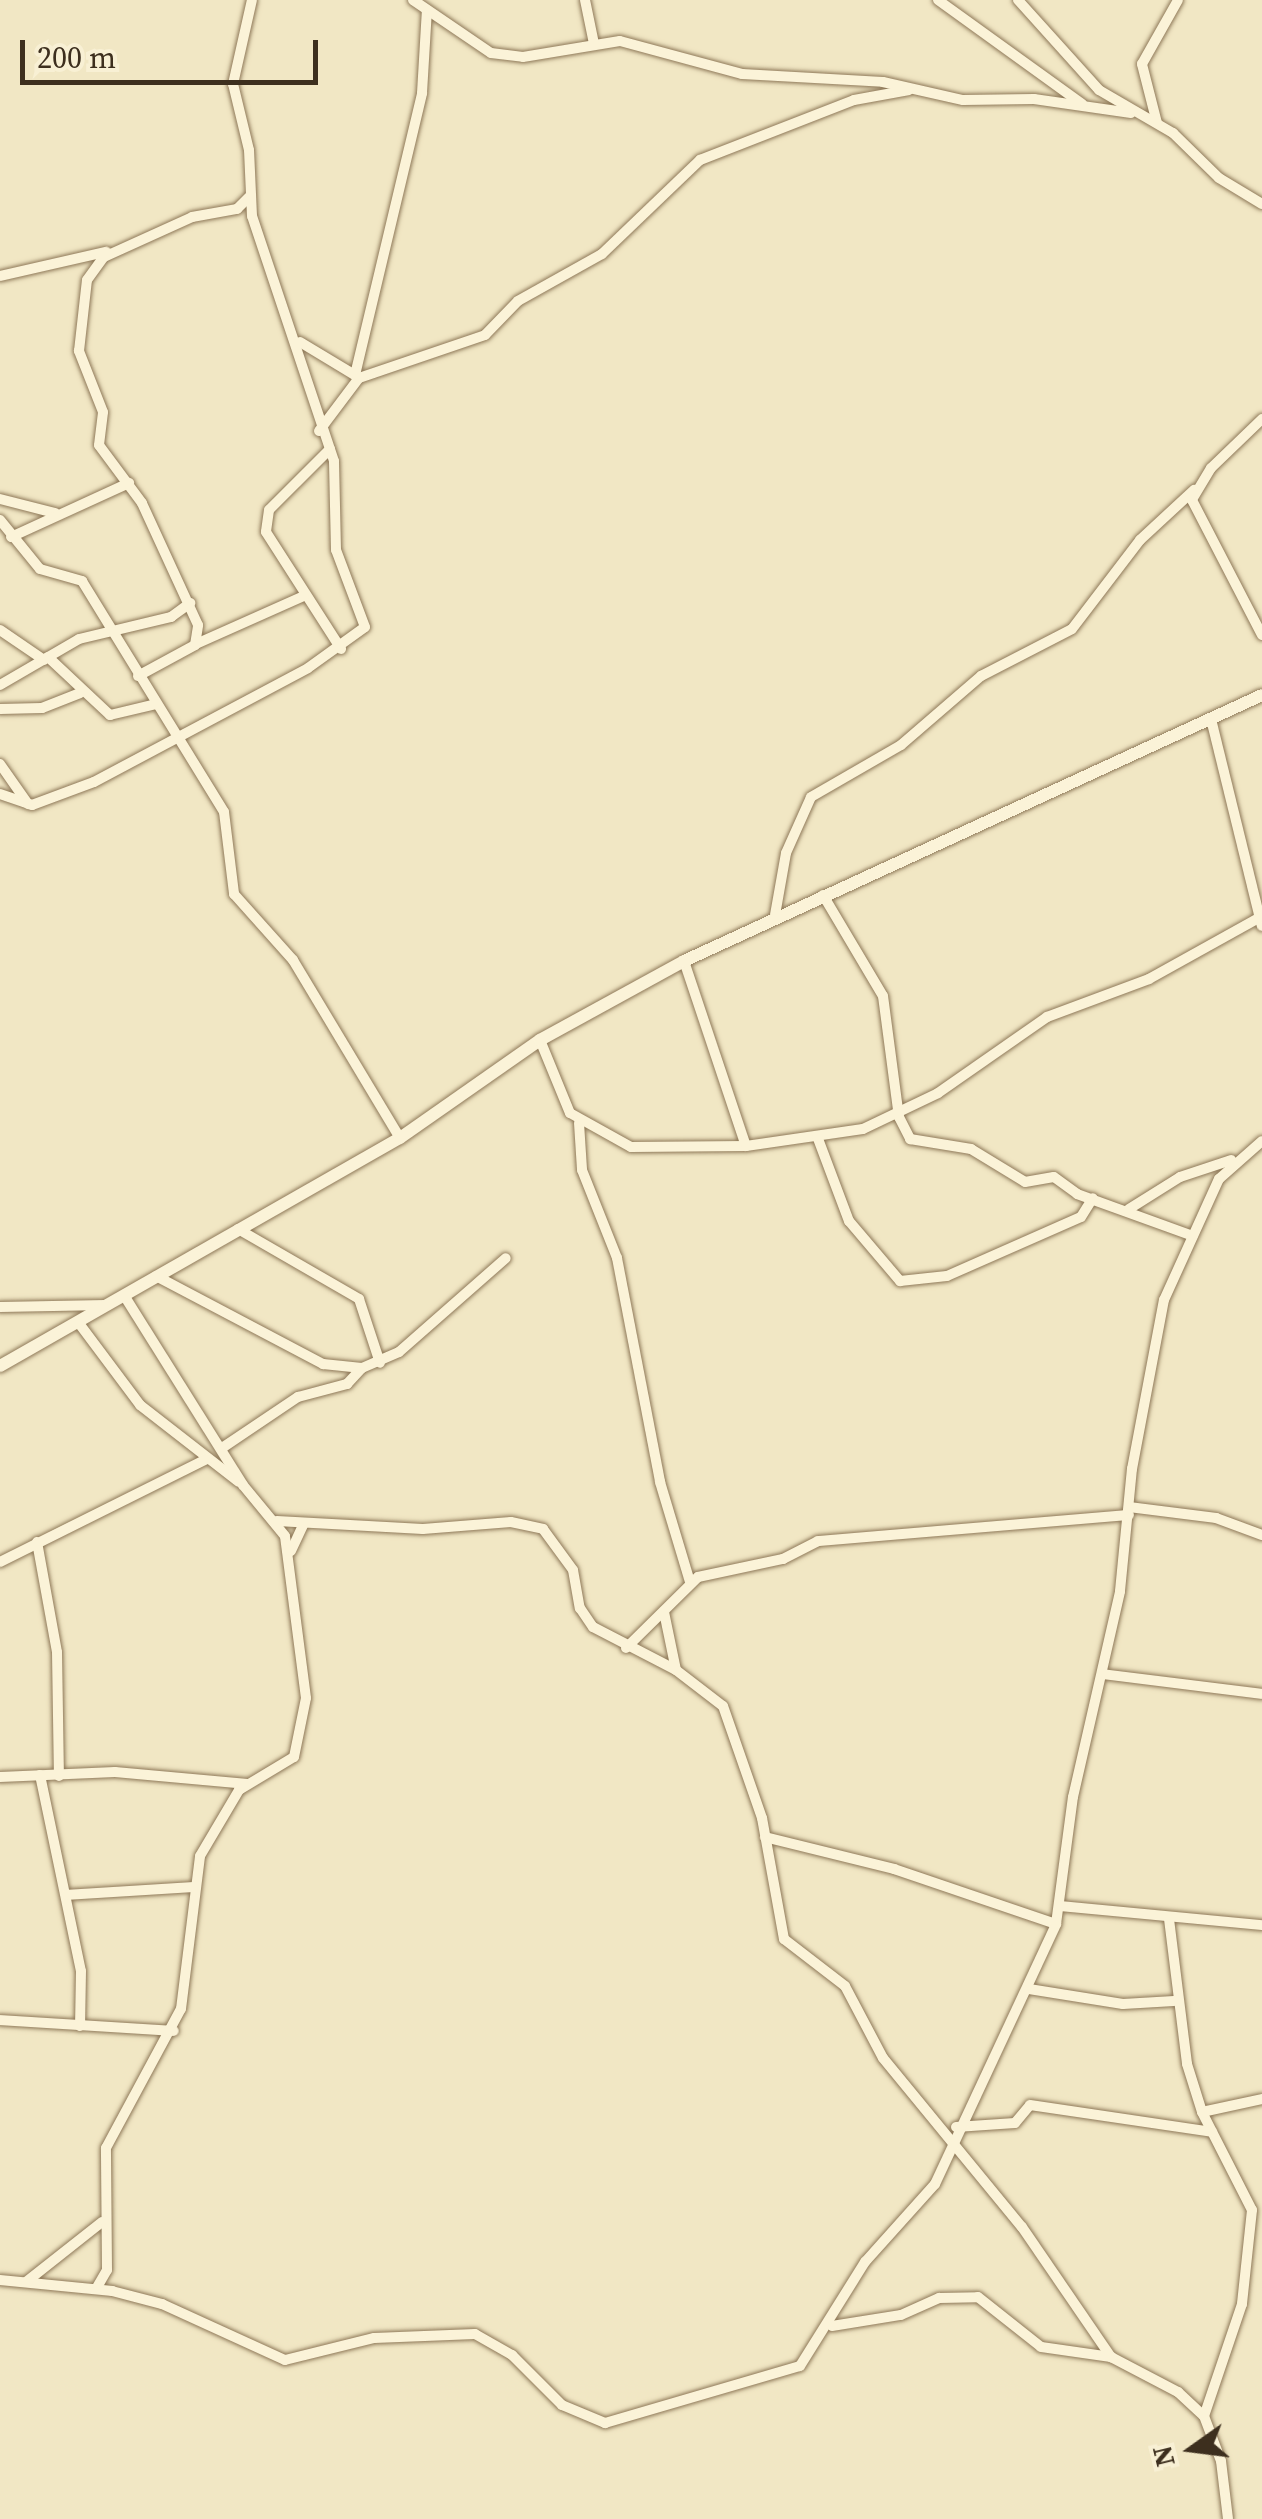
<!DOCTYPE html>
<html>
<head>
<meta charset="utf-8">
<style>
  body { margin:0 }
  #map { position:relative; width:1262px; height:2519px; overflow:hidden; background:#f1e7c4; font-family:"Source Serif 4",serif }
  div>[style] { position:absolute }
  .roads { filter:drop-shadow(0 0 2px #8e7858) drop-shadow(0 0 2px #8e7858) }
  .minor>* { height:10px; margin:-5px; padding:0 5px; transform-origin:5px; border-radius:5px; background:#fbf3d8 }
  .tertiary>* { height:12px; margin:-6px; padding:0 6px; transform-origin:6px; border-radius:6px; background:#fbf3d8 }
  span { translate:-50% -50%; white-space:nowrap; text-align:center; line-height:1.15; -webkit-text-stroke:9px #f8f0d4; paint-order:stroke }
  .north { position:absolute; left:1142px; top:2399px; width:100px; height:100px; -webkit-text-stroke:8px #f8f0d4; paint-order:stroke; rotate:256deg; font-size:28px; font-weight:700; line-height:40px; text-align:center; color:#3d2f1e }
  .north::after { content:''; display:block; margin:auto; width:35px; height:45px; background:#3d2f1e; clip-path:polygon(50% 0,100% 100%,50% 72%,0 100%) }
  .scale { position:absolute; left:20px; top:40px; width:298px; height:45px; box-sizing:border-box; border:5px solid #3d2f1e; border-top:0; padding-left:12px; font-size:30px; line-height:35px; white-space:nowrap; color:#3d2f1e; -webkit-text-stroke:8px #f8f0d4; paint-order:stroke }
</style>
</head>
<body>
<div id="map">
  <div class="roads">
    <div class="minor">
      <i style="left:413px;top:0;width:94px;rotate:34.2deg"></i>
      <i style="left:491px;top:53px;width:32px;rotate:7deg"></i>
      <i style="left:523px;top:57px;width:98px;rotate:-9.4deg"></i>
      <i style="left:620px;top:41px;width:126px;rotate:15.1deg"></i>
      <i style="left:742px;top:74px;width:141px;rotate:3.2deg"></i>
      <i style="left:883px;top:82px;width:82px;rotate:12.7deg"></i>
      <i style="left:963px;top:100px;width:71px;rotate:-0.8deg"></i>
      <i style="left:1034px;top:99px;width:98px;rotate:8.2deg"></i>
      <i style="left:585px;top:0;width:45px;rotate:78.4deg"></i>
      <i style="left:938px;top:0;width:178px;rotate:35.8deg"></i>
      <i style="left:1018px;top:0;width:121px;rotate:48deg"></i>
      <i style="left:1099px;top:90px;width:86px;rotate:30.2deg"></i>
      <i style="left:1173px;top:133px;width:64px;rotate:44.4deg"></i>
      <i style="left:1219px;top:178px;width:50px;rotate:31.2deg"></i>
      <i style="left:1157px;top:123px;width:61px;rotate:-104.3deg"></i>
      <i style="left:1142px;top:64px;width:73px;rotate:-60.6deg"></i>
      <i style="left:0;top:276px;width:109px;rotate:-12.8deg"></i>
      <i style="left:300px;top:342px;width:68px;rotate:31.1deg"></i>
      <i style="left:355px;top:375px;width:290px;rotate:-76.6deg"></i>
      <i style="left:422px;top:93px;width:83px;rotate:-86.6deg"></i>
      <i style="left:1262px;top:419px;width:71px;rotate:136.1deg"></i>
      <i style="left:1211px;top:468px;width:37px;rotate:121deg"></i>
      <i style="left:1192px;top:500px;width:152px;rotate:62.6deg"></i>
      <i style="left:319px;top:431px;width:66px;rotate:-53deg"></i>
      <i style="left:359px;top:378px;width:133px;rotate:-18.8deg"></i>
      <i style="left:485px;top:335px;width:47px;rotate:-45.9deg"></i>
      <i style="left:518px;top:301px;width:96px;rotate:-29.2deg"></i>
      <i style="left:602px;top:254px;width:136px;rotate:-43.8deg"></i>
      <i style="left:700px;top:160px;width:165px;rotate:-21.3deg"></i>
      <i style="left:854px;top:100px;width:56px;rotate:-10.3deg"></i>
      <i style="left:330px;top:449px;width:86px;rotate:135deg"></i>
      <i style="left:269px;top:510px;width:22px;rotate:98deg"></i>
      <i style="left:266px;top:532px;width:139px;rotate:57.3deg"></i>
      <i style="left:0;top:499px;width:57px;rotate:14.3deg"></i>
      <i style="left:0;top:520px;width:63px;rotate:50.8deg"></i>
      <i style="left:40px;top:569px;width:44px;rotate:15.9deg"></i>
      <i style="left:82px;top:581px;width:271px;rotate:58.4deg"></i>
      <i style="left:224px;top:812px;width:83px;rotate:83deg"></i>
      <i style="left:234px;top:894px;width:89px;rotate:48.2deg"></i>
      <i style="left:293px;top:960px;width:208px;rotate:59deg"></i>
      <i style="left:11px;top:537px;width:130px;rotate:-24.6deg"></i>
      <i style="left:0;top:630px;width:53px;rotate:34.3deg"></i>
      <i style="left:196px;top:644px;width:118px;rotate:-24deg"></i>
      <i style="left:48px;top:657px;width:85px;rotate:43.1deg"></i>
      <i style="left:110px;top:715px;width:47px;rotate:-13.4deg"></i>
      <i style="left:138px;top:676px;width:65px;rotate:-28.5deg"></i>
      <i style="left:195px;top:645px;width:20px;rotate:-81deg"></i>
      <i style="left:198px;top:625px;width:134px;rotate:-114.7deg"></i>
      <i style="left:142px;top:503px;width:72px;rotate:-126.6deg"></i>
      <i style="left:99px;top:445px;width:33px;rotate:-83deg"></i>
      <i style="left:103px;top:412px;width:66px;rotate:-111.5deg"></i>
      <i style="left:79px;top:351px;width:71px;rotate:-83.6deg"></i>
      <i style="left:87px;top:280px;width:29px;rotate:-54deg"></i>
      <i style="left:104px;top:257px;width:97px;rotate:-24.4deg"></i>
      <i style="left:192px;top:217px;width:46px;rotate:-10.1deg"></i>
      <i style="left:237px;top:209px;width:17px;rotate:-45deg"></i>
      <i style="left:0;top:685px;width:91px;rotate:-30.2deg"></i>
      <i style="left:79px;top:639px;width:95px;rotate:-13.4deg"></i>
      <i style="left:171px;top:617px;width:24px;rotate:-36deg"></i>
      <i style="left:0;top:709px;width:42px;rotate:-1.4deg"></i>
      <i style="left:42px;top:708px;width:41px;rotate:-21.5deg"></i>
      <i style="left:1211px;top:719px;width:213px;rotate:76.2deg"></i>
      <i style="left:0;top:764px;width:49px;rotate:55deg"></i>
      <i style="left:0;top:794px;width:34px;rotate:19deg"></i>
      <i style="left:32px;top:805px;width:66px;rotate:-20.4deg"></i>
      <i style="left:94px;top:782px;width:242px;rotate:-28deg"></i>
      <i style="left:308px;top:668px;width:70px;rotate:-35.7deg"></i>
      <i style="left:365px;top:627px;width:82px;rotate:-110.6deg"></i>
      <i style="left:336px;top:550px;width:89px;rotate:-91.3deg"></i>
      <i style="left:334px;top:461px;width:258px;rotate:-108.5deg"></i>
      <i style="left:252px;top:216px;width:66px;rotate:-92.6deg"></i>
      <i style="left:249px;top:150px;width:68px;rotate:-103.6deg"></i>
      <i style="left:233px;top:84px;width:86px;rotate:-77.3deg"></i>
      <i style="left:823px;top:895px;width:117px;rotate:59.3deg"></i>
      <i style="left:883px;top:996px;width:122px;rotate:82.5deg"></i>
      <i style="left:899px;top:1117px;width:25px;rotate:63deg"></i>
      <i style="left:910px;top:1139px;width:62px;rotate:9.3deg"></i>
      <i style="left:971px;top:1149px;width:63px;rotate:31.4deg"></i>
      <i style="left:1025px;top:1182px;width:29px;rotate:-10deg"></i>
      <i style="left:1054px;top:1177px;width:29px;rotate:36deg"></i>
      <i style="left:1077px;top:1194px;width:123px;rotate:19.9deg"></i>
      <i style="left:775px;top:915px;width:63px;rotate:-79.9deg"></i>
      <i style="left:786px;top:853px;width:61px;rotate:-65.9deg"></i>
      <i style="left:811px;top:797px;width:104px;rotate:-30deg"></i>
      <i style="left:901px;top:745px;width:106px;rotate:-40.8deg"></i>
      <i style="left:981px;top:676px;width:102px;rotate:-27.3deg"></i>
      <i style="left:1072px;top:629px;width:112px;rotate:-52.6deg"></i>
      <i style="left:1140px;top:540px;width:74px;rotate:-42.8deg"></i>
      <i style="left:684px;top:961px;width:195px;rotate:71.5deg"></i>
      <i style="left:540px;top:1040px;width:79px;rotate:67.7deg"></i>
      <i style="left:570px;top:1113px;width:70px;rotate:29.1deg"></i>
      <i style="left:631px;top:1147px;width:115px;rotate:-0.5deg"></i>
      <i style="left:746px;top:1146px;width:118px;rotate:-8.3deg"></i>
      <i style="left:863px;top:1129px;width:83px;rotate:-25.6deg"></i>
      <i style="left:938px;top:1093px;width:133px;rotate:-34.9deg"></i>
      <i style="left:1047px;top:1017px;width:109px;rotate:-20.4deg"></i>
      <i style="left:1149px;top:979px;width:129px;rotate:-29.1deg"></i>
      <i style="left:579px;top:1123px;width:47px;rotate:86.3deg"></i>
      <i style="left:582px;top:1170px;width:95px;rotate:68.3deg"></i>
      <i style="left:617px;top:1258px;width:228px;rotate:79.1deg"></i>
      <i style="left:660px;top:1482px;width:104px;rotate:73.3deg"></i>
      <i style="left:817px;top:1136px;width:91px;rotate:69.4deg"></i>
      <i style="left:849px;top:1221px;width:79px;rotate:49.6deg"></i>
      <i style="left:900px;top:1281px;width:47px;rotate:-6.1deg"></i>
      <i style="left:947px;top:1276px;width:146px;rotate:-23.8deg"></i>
      <i style="left:1081px;top:1217px;width:22px;rotate:-58deg"></i>
      <i style="left:1129px;top:1209px;width:60px;rotate:-32.1deg"></i>
      <i style="left:1180px;top:1177px;width:54px;rotate:-18.4deg"></i>
      <i style="left:238px;top:1229px;width:140px;rotate:30deg"></i>
      <i style="left:359px;top:1299px;width:67px;rotate:71.8deg"></i>
      <i style="left:156px;top:1276px;width:189px;rotate:27.8deg"></i>
      <i style="left:323px;top:1364px;width:39px;rotate:6deg"></i>
      <i style="left:362px;top:1368px;width:40px;rotate:-23.4deg"></i>
      <i style="left:399px;top:1352px;width:142px;rotate:-41.3deg"></i>
      <i style="left:0;top:1307px;width:106px;rotate:-1.1deg"></i>
      <i style="left:78px;top:1322px;width:104px;rotate:53.2deg"></i>
      <i style="left:140px;top:1405px;width:125px;rotate:37.9deg"></i>
      <i style="left:222px;top:1448px;width:92px;rotate:-33.9deg"></i>
      <i style="left:298px;top:1397px;width:51px;rotate:-14.9deg"></i>
      <i style="left:347px;top:1384px;width:22px;rotate:-47deg"></i>
      <i style="left:1129px;top:1507px;width:88px;rotate:7.2deg"></i>
      <i style="left:1216px;top:1518px;width:49px;rotate:20.3deg"></i>
      <i style="left:277px;top:1521px;width:146px;rotate:3.1deg"></i>
      <i style="left:423px;top:1529px;width:88px;rotate:-4.5deg"></i>
      <i style="left:511px;top:1522px;width:33px;rotate:12deg"></i>
      <i style="left:543px;top:1529px;width:51px;rotate:53.8deg"></i>
      <i style="left:573px;top:1570px;width:39px;rotate:80deg"></i>
      <i style="left:580px;top:1608px;width:23px;rotate:56deg"></i>
      <i style="left:593px;top:1627px;width:93px;rotate:27.4deg"></i>
      <i style="left:676px;top:1670px;width:59px;rotate:37.5deg"></i>
      <i style="left:723px;top:1706px;width:119px;rotate:70.8deg"></i>
      <i style="left:762px;top:1818px;width:123px;rotate:79.7deg"></i>
      <i style="left:784px;top:1939px;width:77px;rotate:37.6deg"></i>
      <i style="left:845px;top:1986px;width:81px;rotate:62.2deg"></i>
      <i style="left:883px;top:2058px;width:219px;rotate:50.6deg"></i>
      <i style="left:1022px;top:2227px;width:158px;rotate:55.6deg"></i>
      <i style="left:1111px;top:2357px;width:76px;rotate:27.6deg"></i>
      <i style="left:1178px;top:2392px;width:35px;rotate:43deg"></i>
      <i style="left:1204px;top:2416px;width:48px;rotate:69.3deg"></i>
      <i style="left:1221px;top:2461px;width:58px;rotate:83.1deg"></i>
      <i style="left:37px;top:1542px;width:112px;rotate:79.7deg"></i>
      <i style="left:57px;top:1652px;width:124px;rotate:89.1deg"></i>
      <i style="left:291px;top:1551px;width:31px;rotate:-65deg"></i>
      <i style="left:0;top:1562px;width:231px;rotate:-26.5deg"></i>
      <i style="left:664px;top:1612px;width:59px;rotate:78.3deg"></i>
      <i style="left:626px;top:1648px;width:101px;rotate:-44.6deg"></i>
      <i style="left:698px;top:1577px;width:87px;rotate:-12deg"></i>
      <i style="left:783px;top:1559px;width:39px;rotate:-27deg"></i>
      <i style="left:818px;top:1541px;width:312px;rotate:-4.8deg"></i>
      <i style="left:1102px;top:1674px;width:161px;rotate:7.1deg"></i>
      <i style="left:40px;top:1775px;width:200px;rotate:78.2deg"></i>
      <i style="left:81px;top:1971px;width:55px;rotate:91deg"></i>
      <i style="left:0;top:1777px;width:115px;rotate:-2.5deg"></i>
      <i style="left:115px;top:1772px;width:133px;rotate:5.2deg"></i>
      <i style="left:765px;top:1837px;width:133px;rotate:13.9deg"></i>
      <i style="left:894px;top:1869px;width:171px;rotate:18.8deg"></i>
      <i style="left:66px;top:1895px;width:127px;rotate:-3.6deg"></i>
      <i style="left:1060px;top:1906px;width:203px;rotate:5.4deg"></i>
      <i style="left:1169px;top:1919px;width:146px;rotate:82.9deg"></i>
      <i style="left:1187px;top:2064px;width:50px;rotate:72.6deg"></i>
      <i style="left:1202px;top:2112px;width:110px;rotate:63deg"></i>
      <i style="left:1252px;top:2210px;width:95px;rotate:96.1deg"></i>
      <i style="left:1242px;top:2304px;width:118px;rotate:108.7deg"></i>
      <i style="left:1029px;top:1989px;width:95px;rotate:9.1deg"></i>
      <i style="left:1123px;top:2004px;width:51px;rotate:-3.4deg"></i>
      <i style="left:0;top:2020px;width:174px;rotate:3.6deg"></i>
      <i style="left:1202px;top:2112px;width:61px;rotate:-12.2deg"></i>
      <i style="left:956px;top:2127px;width:59px;rotate:-3.9deg"></i>
      <i style="left:1015px;top:2123px;width:23px;rotate:-50deg"></i>
      <i style="left:1030px;top:2105px;width:184px;rotate:8.4deg"></i>
      <i style="left:0;top:2280px;width:113px;rotate:5.6deg"></i>
      <i style="left:112px;top:2291px;width:52px;rotate:14.6deg"></i>
      <i style="left:162px;top:2304px;width:135px;rotate:24.5deg"></i>
      <i style="left:285px;top:2360px;width:92px;rotate:-13.9deg"></i>
      <i style="left:374px;top:2338px;width:101px;rotate:-2.3deg"></i>
      <i style="left:475px;top:2334px;width:43px;rotate:29.6deg"></i>
      <i style="left:512px;top:2355px;width:71px;rotate:45deg"></i>
      <i style="left:562px;top:2405px;width:47px;rotate:22.7deg"></i>
      <i style="left:605px;top:2423px;width:203px;rotate:-16.3deg"></i>
      <i style="left:800px;top:2366px;width:123px;rotate:-58deg"></i>
      <i style="left:865px;top:2262px;width:105px;rotate:-48.1deg"></i>
      <i style="left:935px;top:2184px;width:287px;rotate:-65deg"></i>
      <i style="left:1056px;top:1924px;width:128px;rotate:-82.4deg"></i>
      <i style="left:1073px;top:1797px;width:211px;rotate:-77.1deg"></i>
      <i style="left:1120px;top:1591px;width:123px;rotate:-84.4deg"></i>
      <i style="left:1132px;top:1469px;width:172px;rotate:-79.3deg"></i>
      <i style="left:1164px;top:1300px;width:133px;rotate:-65.6deg"></i>
      <i style="left:1219px;top:1179px;width:57px;rotate:-41.5deg"></i>
      <i style="left:26px;top:2282px;width:97px;rotate:-38.3deg"></i>
      <i style="left:96px;top:2289px;width:22px;rotate:-60deg"></i>
      <i style="left:107px;top:2270px;width:122px;rotate:-90.5deg"></i>
      <i style="left:106px;top:2148px;width:158px;rotate:-61.7deg"></i>
      <i style="left:181px;top:2009px;width:154px;rotate:-82.9deg"></i>
      <i style="left:200px;top:1856px;width:77px;rotate:-59.4deg"></i>
      <i style="left:239px;top:1790px;width:64px;rotate:-31deg"></i>
      <i style="left:294px;top:1757px;width:60px;rotate:-78.5deg"></i>
      <i style="left:306px;top:1698px;width:163px;rotate:-97.4deg"></i>
      <i style="left:285px;top:1536px;width:66px;rotate:-129.5deg"></i>
      <i style="left:243px;top:1485px;width:224px;rotate:-122.1deg"></i>
      <i style="left:832px;top:2326px;width:70px;rotate:-9.1deg"></i>
      <i style="left:901px;top:2315px;width:42px;rotate:-24.1deg"></i>
      <i style="left:939px;top:2298px;width:39px;rotate:-1deg"></i>
      <i style="left:978px;top:2297px;width:80px;rotate:38.4deg"></i>
      <i style="left:1041px;top:2347px;width:71px;rotate:8.1deg"></i>
    </div>
    <div class="tertiary">
      <i style="left:0;top:1366px;width:460px;rotate:-29.7deg"></i>
      <i style="left:400px;top:1138px;width:171px;rotate:-35deg"></i>
      <i style="left:540px;top:1040px;width:164px;rotate:-28.7deg"></i>
      <i style="left:684px;top:961px;width:636px;rotate:-24.71deg"></i>
    </div>
  </div>
  <div class="north">N</div>
  <div class="scale">200 m</div>
</div>
</body>
</html>
